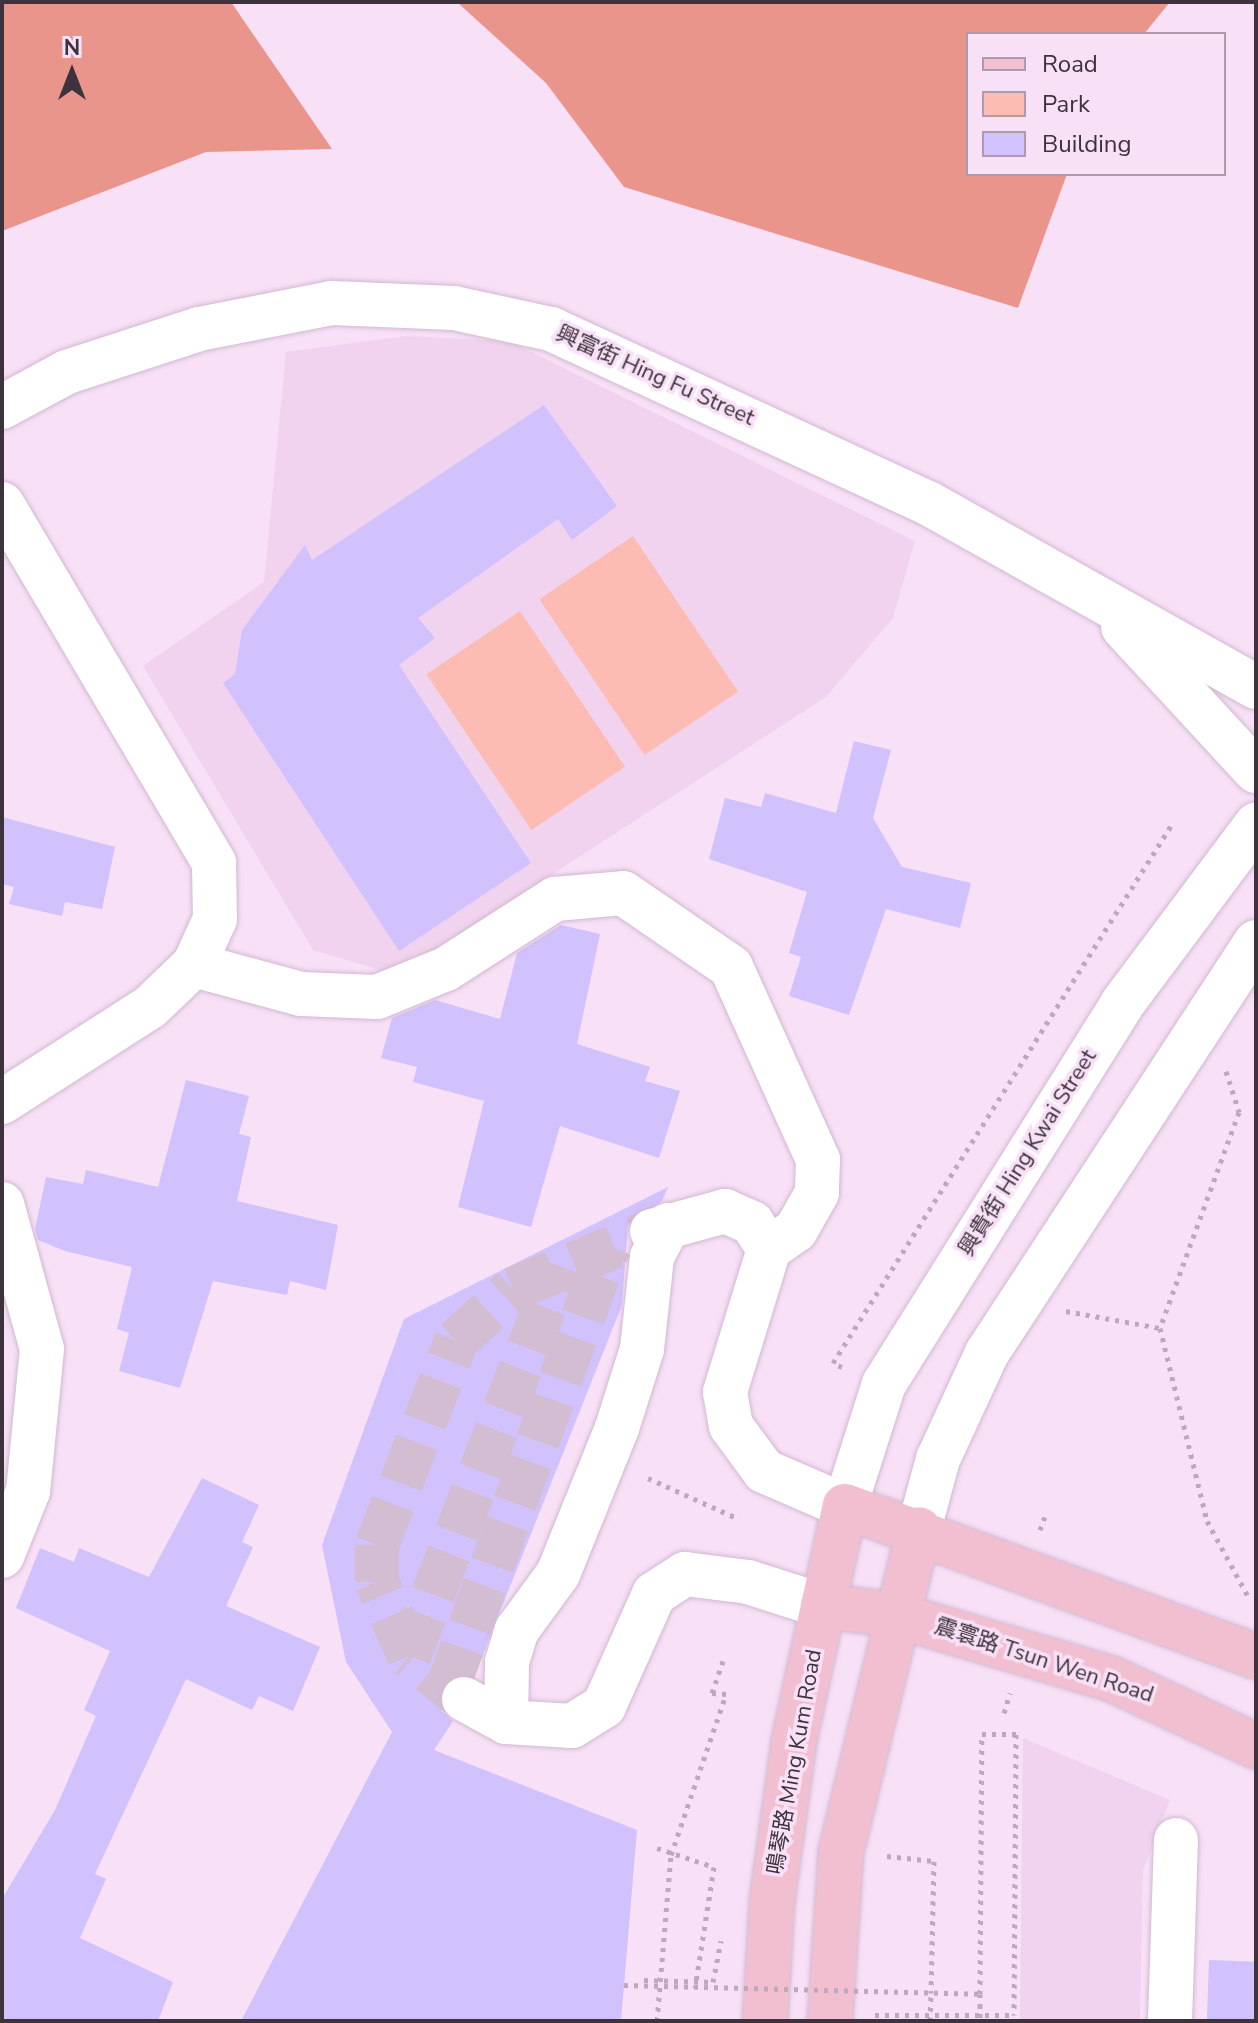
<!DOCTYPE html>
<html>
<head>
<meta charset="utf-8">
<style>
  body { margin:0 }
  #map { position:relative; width:1258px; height:2023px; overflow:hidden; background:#f8e0f7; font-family:"Nunito Sans","Noto Sans TC",sans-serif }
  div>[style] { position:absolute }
  .built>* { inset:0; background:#f1d3ef }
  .green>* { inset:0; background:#fdbcb3; transform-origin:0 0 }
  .forest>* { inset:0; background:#ea958b }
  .building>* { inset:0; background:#d1c1fc; transform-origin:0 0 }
  .minor-tunnel>* { height:44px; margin-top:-22px; transform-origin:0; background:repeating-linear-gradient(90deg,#d3bdd2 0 44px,transparent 0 66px) }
  .path>* { height:5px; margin-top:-2.5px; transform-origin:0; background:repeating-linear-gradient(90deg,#bda9bc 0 4px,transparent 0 10px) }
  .roads { filter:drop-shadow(0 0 2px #d0b9cf) drop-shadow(0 0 2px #d0b9cf) }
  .minor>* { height:44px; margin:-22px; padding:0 22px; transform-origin:22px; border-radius:22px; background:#fff }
  .major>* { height:44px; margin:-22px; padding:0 22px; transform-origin:22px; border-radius:22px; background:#f2bfd1 }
  .path-bridge>* { height:5px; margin-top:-2.5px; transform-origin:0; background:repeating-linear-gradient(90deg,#bda9bc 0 4px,transparent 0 10px) }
  span { translate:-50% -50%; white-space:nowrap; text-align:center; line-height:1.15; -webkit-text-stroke:7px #f8e0f7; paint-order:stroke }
  .street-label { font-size:22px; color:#3d333c }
  .frame { position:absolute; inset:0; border:4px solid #3d333c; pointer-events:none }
  .legend { position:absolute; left:966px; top:32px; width:260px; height:144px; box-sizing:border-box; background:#f8e0f7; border:2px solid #ad9bac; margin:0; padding:10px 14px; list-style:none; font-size:24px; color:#3d333c }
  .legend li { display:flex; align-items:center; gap:16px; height:40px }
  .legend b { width:40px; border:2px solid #ad9bac }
  .north { position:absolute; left:32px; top:32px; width:80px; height:80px; -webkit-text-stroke:6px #f8e0f7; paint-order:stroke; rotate:0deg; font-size:22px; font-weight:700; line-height:32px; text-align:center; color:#3d333c }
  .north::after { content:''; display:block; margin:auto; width:28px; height:36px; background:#3d333c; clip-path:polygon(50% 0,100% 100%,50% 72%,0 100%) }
</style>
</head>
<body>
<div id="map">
  <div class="built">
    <i style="clip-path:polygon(406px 336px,509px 341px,915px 541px,893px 618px,826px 697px,397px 975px,313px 950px,143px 666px,264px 582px,286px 352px)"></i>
    <i style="clip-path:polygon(1023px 1738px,1170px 1800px,1143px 1870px,1140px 2021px,1020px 2021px)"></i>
  </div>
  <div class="green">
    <i style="left:633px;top:536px;width:188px;height:113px;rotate:56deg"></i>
    <i style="left:520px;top:611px;width:188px;height:113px;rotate:56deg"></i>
  </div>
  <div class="forest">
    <i style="clip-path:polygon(2px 2px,231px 2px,332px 149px,206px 152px,2px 231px)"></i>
    <i style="clip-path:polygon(457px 2px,1170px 2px,1144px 34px,968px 34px,968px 174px,1067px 174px,1018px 308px,624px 187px,546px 83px)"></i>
  </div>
  <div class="building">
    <i style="clip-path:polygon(544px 405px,617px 506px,572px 540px,558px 519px,418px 618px,435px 638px,399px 665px,531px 863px,399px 951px,223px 683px,235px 674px,242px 630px,305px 545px,312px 560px)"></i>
    <i style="clip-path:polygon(854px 741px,891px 750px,873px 818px,902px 867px,971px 883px,960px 928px,886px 909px,849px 1015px,789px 996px,801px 957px,789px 953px,807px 892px,709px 859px,725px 798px,761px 807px,765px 793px,836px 813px)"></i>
    <i style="clip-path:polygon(2px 817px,115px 847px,102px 909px,65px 902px,62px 916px,9px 904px,14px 887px,2px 884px)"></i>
    <i style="clip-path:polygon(561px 925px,600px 934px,577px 1044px,650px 1067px,645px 1081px,680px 1091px,659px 1158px,560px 1126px,531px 1227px,458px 1207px,484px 1101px,413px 1082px,417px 1067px,381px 1058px,392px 1018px,435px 1000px,500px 1019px,517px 953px)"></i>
    <i style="clip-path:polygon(186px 1080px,249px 1096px,239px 1134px,251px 1137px,237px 1201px,338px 1225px,326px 1290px,290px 1281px,287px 1295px,213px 1281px,180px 1388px,119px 1371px,129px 1333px,117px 1329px,132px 1267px,65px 1251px,38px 1240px,35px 1229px,46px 1177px,83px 1184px,86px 1170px,158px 1187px)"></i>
    <i style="clip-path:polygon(668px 1187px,662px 1201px,628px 1224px,622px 1305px,474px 1677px,452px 1677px,442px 1688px,442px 1711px,453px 1721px,434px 1750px,637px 1830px,621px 2021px,241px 2021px,392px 1732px,346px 1662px,322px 1545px,404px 1319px)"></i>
    <i style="clip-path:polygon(202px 1478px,259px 1505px,242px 1542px,253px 1547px,226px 1606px,320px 1647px,293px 1711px,259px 1696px,252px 1710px,186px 1679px,95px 1874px,106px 1879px,80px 1938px,173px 1982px,158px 2021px,2px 2021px,2px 1899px,55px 1810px,96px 1716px,84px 1710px,110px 1651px,16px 1608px,40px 1548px,74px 1562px,79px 1548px,149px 1577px)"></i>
    <i style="left:1209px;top:1960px;width:47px;height:61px;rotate:2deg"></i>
  </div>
  <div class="minor-tunnel">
    <i style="left:409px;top:1656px;width:418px;rotate:-68.8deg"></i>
    <i style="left:447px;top:1689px;width:471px;rotate:-69.9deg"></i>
    <i style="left:464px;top:1699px;width:70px;rotate:-142deg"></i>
    <i style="left:409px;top:1656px;width:81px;rotate:-113.4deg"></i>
    <i style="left:377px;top:1582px;width:37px;rotate:-90deg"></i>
    <i style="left:377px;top:1545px;width:219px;rotate:-68.8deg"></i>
    <i style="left:456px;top:1341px;width:77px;rotate:-42.4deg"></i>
    <i style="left:513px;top:1289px;width:151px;rotate:-22.6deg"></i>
  </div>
  <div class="path">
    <i style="left:1226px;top:1071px;width:43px;rotate:72.4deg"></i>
    <i style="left:1239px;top:1112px;width:230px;rotate:110.1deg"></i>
    <i style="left:1160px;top:1328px;width:199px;rotate:76.3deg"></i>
    <i style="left:1207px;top:1521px;width:88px;rotate:61.4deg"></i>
    <i style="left:1066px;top:1311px;width:96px;rotate:10.3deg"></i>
    <i style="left:842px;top:1367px;width:10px;rotate:-156deg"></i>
    <i style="left:833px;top:1363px;width:637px;rotate:-57.83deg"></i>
    <i style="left:648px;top:1478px;width:100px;rotate:24.3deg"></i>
    <i style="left:1040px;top:1530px;width:15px;rotate:-70deg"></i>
    <i style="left:1004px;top:1713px;width:21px;rotate:-73deg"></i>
    <i style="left:657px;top:1848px;width:60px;rotate:18.4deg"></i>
    <i style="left:714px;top:1867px;width:122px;rotate:98.9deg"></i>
    <i style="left:887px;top:1856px;width:47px;rotate:6.1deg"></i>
    <i style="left:934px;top:1861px;width:132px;rotate:91.3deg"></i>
    <i style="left:644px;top:1980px;width:69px;rotate:1.7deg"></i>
    <i style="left:713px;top:1982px;width:42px;rotate:-79deg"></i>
    <i style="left:875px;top:2015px;width:139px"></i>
    <i style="left:657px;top:2021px;width:167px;rotate:-85.2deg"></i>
    <i style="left:671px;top:1855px;width:170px;rotate:-71.1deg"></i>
    <i style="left:726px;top:1694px;width:14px;rotate:-176deg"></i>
    <i style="left:712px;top:1693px;width:37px;rotate:-71deg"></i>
  </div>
  <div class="roads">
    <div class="minor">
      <i style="left:2px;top:407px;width:74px;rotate:-28.3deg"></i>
      <i style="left:67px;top:372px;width:139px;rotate:-18deg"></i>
      <i style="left:199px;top:329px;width:136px;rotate:-11.1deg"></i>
      <i style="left:332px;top:303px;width:122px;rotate:2.3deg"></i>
      <i style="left:454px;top:308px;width:99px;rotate:12.2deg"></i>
      <i style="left:551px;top:329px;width:415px;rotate:24.8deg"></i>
      <i style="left:928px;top:503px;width:376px;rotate:29.3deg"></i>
      <i style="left:2px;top:504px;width:417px;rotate:59.4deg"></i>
      <i style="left:214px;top:863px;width:56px;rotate:89deg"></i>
      <i style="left:215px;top:919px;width:51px;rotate:114.5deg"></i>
      <i style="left:194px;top:965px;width:61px;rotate:136.3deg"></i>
      <i style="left:150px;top:1007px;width:176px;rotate:147.3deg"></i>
      <i style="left:1123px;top:627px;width:196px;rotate:47.3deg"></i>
      <i style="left:194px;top:965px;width:111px;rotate:15.2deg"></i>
      <i style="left:301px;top:994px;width:76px;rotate:2.3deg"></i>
      <i style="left:377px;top:997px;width:74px;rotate:-22.1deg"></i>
      <i style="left:446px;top:969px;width:130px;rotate:-32.7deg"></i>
      <i style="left:555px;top:899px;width:68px;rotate:-5deg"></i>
      <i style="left:623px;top:893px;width:131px;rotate:34.4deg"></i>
      <i style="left:731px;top:967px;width:212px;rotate:65.7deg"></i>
      <i style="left:818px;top:1160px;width:33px;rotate:92deg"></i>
      <i style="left:817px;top:1193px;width:43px;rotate:119.6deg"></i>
      <i style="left:796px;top:1230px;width:33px;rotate:145deg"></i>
      <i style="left:2px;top:1204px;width:150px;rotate:74.6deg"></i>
      <i style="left:42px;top:1349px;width:143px;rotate:95.6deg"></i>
      <i style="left:28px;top:1491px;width:70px;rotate:111.8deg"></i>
      <i style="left:652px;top:1231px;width:76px;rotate:-15.3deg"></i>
      <i style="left:725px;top:1211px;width:30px;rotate:24deg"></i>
      <i style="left:752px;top:1223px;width:31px;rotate:57deg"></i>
      <i style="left:769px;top:1249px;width:150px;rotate:107.1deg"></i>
      <i style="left:725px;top:1392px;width:35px;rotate:80deg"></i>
      <i style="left:731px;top:1426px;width:56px;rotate:53.7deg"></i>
      <i style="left:764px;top:1471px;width:88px;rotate:23.4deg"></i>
      <i style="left:845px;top:1506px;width:128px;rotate:-72.3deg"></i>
      <i style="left:884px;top:1384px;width:448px;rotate:-57.9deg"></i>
      <i style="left:1122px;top:1004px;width:224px;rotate:-53.2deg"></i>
      <i style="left:919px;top:1529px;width:73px;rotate:-74.8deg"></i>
      <i style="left:938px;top:1459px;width:117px;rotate:-65.2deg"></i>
      <i style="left:987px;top:1353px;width:491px;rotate:-56.8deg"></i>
      <i style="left:464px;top:1699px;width:48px;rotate:28.7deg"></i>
      <i style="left:506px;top:1722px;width:66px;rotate:3.5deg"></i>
      <i style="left:572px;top:1726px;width:38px;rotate:-32deg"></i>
      <i style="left:604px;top:1706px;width:123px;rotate:-65.9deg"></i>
      <i style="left:654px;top:1594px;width:37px;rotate:-33deg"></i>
      <i style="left:685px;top:1574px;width:64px;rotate:7.2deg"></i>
      <i style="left:748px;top:1582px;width:79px;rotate:17.7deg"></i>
      <i style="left:506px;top:1722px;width:60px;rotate:-89deg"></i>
      <i style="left:507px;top:1662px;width:34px;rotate:-73deg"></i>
      <i style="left:517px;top:1630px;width:69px;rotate:-53.8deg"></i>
      <i style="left:558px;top:1574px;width:157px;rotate:-68deg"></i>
      <i style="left:617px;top:1428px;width:83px;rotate:-72.4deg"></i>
      <i style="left:642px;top:1349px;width:93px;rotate:-83.8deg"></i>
      <i style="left:652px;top:1257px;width:36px;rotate:-63deg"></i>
      <i style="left:1170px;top:2021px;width:181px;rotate:-88.1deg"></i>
    </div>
    <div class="major">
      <i style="left:823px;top:1606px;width:74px;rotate:7deg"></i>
      <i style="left:896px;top:1615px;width:225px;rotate:16.5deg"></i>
      <i style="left:1112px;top:1679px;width:159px;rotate:25deg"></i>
      <i style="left:765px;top:2021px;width:119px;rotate:-86.6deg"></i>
      <i style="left:772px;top:1902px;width:162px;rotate:-82.2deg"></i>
      <i style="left:794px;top:1741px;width:240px;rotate:-77.8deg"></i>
      <i style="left:845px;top:1506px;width:438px;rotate:20.1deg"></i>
      <i style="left:830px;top:2021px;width:169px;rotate:-86.3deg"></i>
      <i style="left:841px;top:1852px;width:332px;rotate:-76.4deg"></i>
    </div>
  </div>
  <div class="path-bridge">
    <i style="left:624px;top:1985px;width:356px;rotate:1.4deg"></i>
    <i style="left:980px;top:1994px;width:260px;rotate:-89.6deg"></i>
    <i style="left:982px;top:1734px;width:34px"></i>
    <i style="left:1016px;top:1734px;width:281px;rotate:90.4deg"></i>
    <i style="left:980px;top:1994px;width:27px;rotate:90deg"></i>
    <i style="left:930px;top:2021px;width:28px;rotate:-88deg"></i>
  </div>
  <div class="street-label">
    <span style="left:655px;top:376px;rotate:24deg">興富街 Hing Fu Street</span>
    <span style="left:1028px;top:1153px;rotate:-58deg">興貴街 Hing Kwai Street</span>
    <span style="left:1044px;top:1661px;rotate:18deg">震寰路 Tsun Wen Road</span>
    <span style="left:795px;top:1762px;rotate:-80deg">鳴琴路 Ming Kum Road</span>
  </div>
  <div class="frame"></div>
  <ul class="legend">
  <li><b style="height:10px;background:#f2bfd1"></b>Road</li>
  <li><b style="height:22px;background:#fdbcb3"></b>Park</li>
  <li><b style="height:22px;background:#d1c1fc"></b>Building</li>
  </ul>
  <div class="north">N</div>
</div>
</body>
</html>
